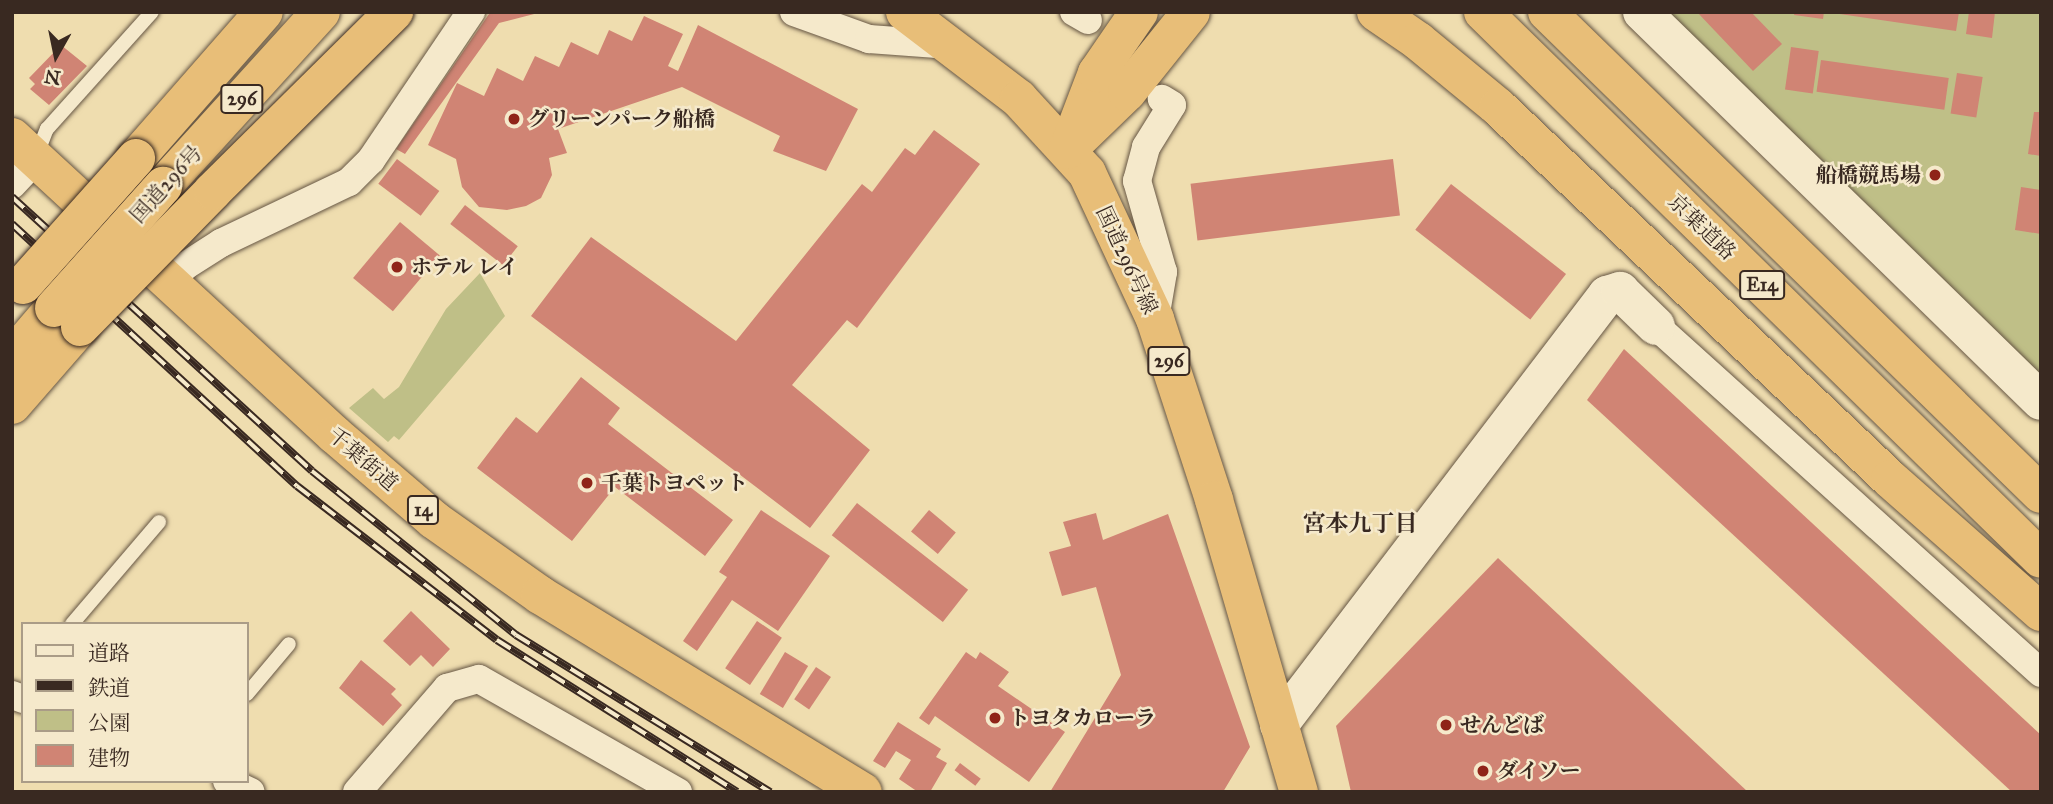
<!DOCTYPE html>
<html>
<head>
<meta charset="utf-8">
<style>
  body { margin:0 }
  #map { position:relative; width:2053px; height:804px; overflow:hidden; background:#efddaf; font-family:"IM FELL Great Primer","Noto Serif JP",serif }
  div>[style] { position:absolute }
  .green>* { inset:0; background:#bfbf87 }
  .building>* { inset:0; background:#d08474; transform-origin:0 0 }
  .roads { filter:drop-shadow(0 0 2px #665644) drop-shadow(0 0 2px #665644) }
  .lane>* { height:14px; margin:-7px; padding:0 7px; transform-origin:7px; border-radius:7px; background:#f5e9cb }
  .street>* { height:28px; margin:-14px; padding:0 14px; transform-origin:14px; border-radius:14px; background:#f5e9cb }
  .secondary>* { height:38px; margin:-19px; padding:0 19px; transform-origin:19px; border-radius:19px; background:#f5e9cb }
  .highway>* { height:38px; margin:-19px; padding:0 19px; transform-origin:19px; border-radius:19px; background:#e8be78 }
  .rail>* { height:8px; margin-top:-4px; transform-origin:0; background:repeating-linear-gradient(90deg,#f5e9cb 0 16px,#392921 0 32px); box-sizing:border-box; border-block:2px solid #392921 }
  .bridges { filter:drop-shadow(0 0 2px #392921) drop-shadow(0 0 2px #392921) }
  .highway-bridge>* { height:38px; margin:-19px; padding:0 19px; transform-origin:19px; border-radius:19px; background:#e8be78 }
  .dots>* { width:19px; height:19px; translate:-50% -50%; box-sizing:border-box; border:4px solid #f5e9cb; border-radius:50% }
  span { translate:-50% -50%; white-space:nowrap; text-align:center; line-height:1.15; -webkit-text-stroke:5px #f5e9cb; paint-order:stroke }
  .shield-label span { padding:2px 5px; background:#f5e9cb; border:2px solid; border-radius:5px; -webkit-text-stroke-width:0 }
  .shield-label { font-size:19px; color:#392921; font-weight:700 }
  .poi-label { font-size:21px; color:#392921; font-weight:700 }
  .left { translate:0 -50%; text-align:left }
  .right { translate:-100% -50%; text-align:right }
  .street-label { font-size:21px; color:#392921 }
  .neighbourhood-label { font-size:23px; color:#392921; font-weight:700 }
  .frame { position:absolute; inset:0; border:14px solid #392921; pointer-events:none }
  .legend { position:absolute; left:21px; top:622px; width:228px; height:161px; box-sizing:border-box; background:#f5e9cb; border:2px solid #aa9c87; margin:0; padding:9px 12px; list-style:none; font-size:21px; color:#392921 }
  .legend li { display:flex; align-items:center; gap:14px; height:35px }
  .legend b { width:35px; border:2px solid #aa9c87 }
  .north { position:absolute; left:21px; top:21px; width:70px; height:70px; -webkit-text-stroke:5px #f5e9cb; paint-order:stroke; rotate:189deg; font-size:19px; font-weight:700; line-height:28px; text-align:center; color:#392921 }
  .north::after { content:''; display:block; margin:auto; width:24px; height:32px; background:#392921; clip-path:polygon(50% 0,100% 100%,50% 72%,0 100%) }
</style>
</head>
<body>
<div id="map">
  <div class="green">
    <i style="clip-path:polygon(1660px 12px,2041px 12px,2041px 379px)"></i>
    <i style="clip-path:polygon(480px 273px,505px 316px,399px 440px,394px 436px,388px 442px,349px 408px,373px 388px,384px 399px,399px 387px,446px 309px)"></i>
  </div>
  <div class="building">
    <i style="clip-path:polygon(493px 12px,538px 13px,499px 23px,405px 154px,396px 149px,489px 14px)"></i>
    <i style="clip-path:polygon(1697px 12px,1751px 12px,1782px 44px,1753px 71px)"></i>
    <i style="clip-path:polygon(1795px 12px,1824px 12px,1823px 19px,1794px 15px)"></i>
    <i style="clip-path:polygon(1826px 12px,1959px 12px,1956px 31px)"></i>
    <i style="clip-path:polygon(1969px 12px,1995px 12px,1992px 38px,1966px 34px)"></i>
    <i style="clip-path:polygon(644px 16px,683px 34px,668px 66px,678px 71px,698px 25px,858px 109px,826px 171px,773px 151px,780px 136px,682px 87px,558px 129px,567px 153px,549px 158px,552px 175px,541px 198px,526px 206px,507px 210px,479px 207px,462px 187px,456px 159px,428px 145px,457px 83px,484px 96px,497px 68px,523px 81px,535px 56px,559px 67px,571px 42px,598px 55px,609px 30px,632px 41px)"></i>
    <i style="clip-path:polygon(61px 45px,87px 66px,49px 105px,30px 89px,35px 84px,29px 78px)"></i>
    <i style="left:1791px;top:47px;width:28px;height:43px;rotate:8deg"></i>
    <i style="left:1821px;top:60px;width:129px;height:32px;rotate:8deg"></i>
    <i style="left:1957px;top:73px;width:26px;height:41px;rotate:9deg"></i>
    <i style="clip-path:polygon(2034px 112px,2041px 112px,2041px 156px,2028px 154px)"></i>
    <i style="clip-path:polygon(934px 130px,980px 164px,857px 328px,847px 320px,792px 385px,870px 450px,810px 528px,531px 316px,591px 237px,736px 341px,862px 184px,872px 192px,905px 148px,915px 155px)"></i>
    <i style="left:397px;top:159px;width:53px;height:31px;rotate:37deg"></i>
    <i style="left:1393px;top:159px;width:57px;height:204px;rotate:83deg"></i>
    <i style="left:1451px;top:184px;width:146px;height:58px;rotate:38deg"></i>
    <i style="clip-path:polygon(2021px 187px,2041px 190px,2041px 234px,2015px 230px)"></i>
    <i style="left:465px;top:205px;width:67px;height:24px;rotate:38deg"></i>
    <i style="left:400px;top:222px;width:52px;height:73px;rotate:40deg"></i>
    <i style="clip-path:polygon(1624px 349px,2041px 735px,2041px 792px,2012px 792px,1587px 400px)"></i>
    <i style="clip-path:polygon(581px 377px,620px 408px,608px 424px,733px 520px,705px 556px,615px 487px,572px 541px,477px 468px,516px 417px,537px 433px)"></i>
    <i style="left:857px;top:503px;width:141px;height:41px;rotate:38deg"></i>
    <i style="clip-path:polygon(761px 510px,830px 556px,778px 631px,732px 600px,697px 651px,683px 641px,727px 577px,719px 572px)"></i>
    <i style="left:929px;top:510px;width:35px;height:28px;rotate:40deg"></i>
    <i style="clip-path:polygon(1096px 513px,1103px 540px,1168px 514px,1250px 747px,1223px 792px,1050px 792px,1121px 675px,1096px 587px,1062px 596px,1049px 552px,1071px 546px,1063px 522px)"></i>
    <i style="clip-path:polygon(1498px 558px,1748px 792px,1351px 792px,1336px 726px)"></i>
    <i style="clip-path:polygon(411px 611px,450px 649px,433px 667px,421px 655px,410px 666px,383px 641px)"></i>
    <i style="left:757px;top:621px;width:30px;height:57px;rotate:34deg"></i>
    <i style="left:785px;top:652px;width:27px;height:49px;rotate:31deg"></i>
    <i style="clip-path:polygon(966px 652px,976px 659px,980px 652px,1009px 672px,998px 686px,1065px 732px,1029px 782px,935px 716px,929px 725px,919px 718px)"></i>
    <i style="clip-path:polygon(361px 660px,396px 689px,391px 694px,402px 705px,383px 726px,339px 688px)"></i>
    <i style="left:816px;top:667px;width:18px;height:39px;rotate:34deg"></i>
    <i style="clip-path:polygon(898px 722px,941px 749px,936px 757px,947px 763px,930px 792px,918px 792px,899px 779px,911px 760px,896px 751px,885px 768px,873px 761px)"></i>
    <i style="left:960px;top:763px;width:26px;height:9px;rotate:37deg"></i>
  </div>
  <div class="roads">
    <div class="lane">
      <i style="left:36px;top:157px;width:30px;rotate:-69deg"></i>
      <i style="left:47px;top:129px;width:157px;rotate:-48.1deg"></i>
      <i style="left:72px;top:624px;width:134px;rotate:-49.5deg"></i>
      <i style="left:247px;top:694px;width:65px;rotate:-50deg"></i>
    </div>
    <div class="street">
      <i style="left:794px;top:12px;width:80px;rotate:19.8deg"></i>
      <i style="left:869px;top:39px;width:82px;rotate:4.2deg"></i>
      <i style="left:1074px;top:12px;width:16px;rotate:30deg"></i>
      <i style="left:12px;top:185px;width:35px;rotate:-47deg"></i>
      <i style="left:169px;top:282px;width:23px;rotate:-45deg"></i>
      <i style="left:185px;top:266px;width:43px;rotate:-32.6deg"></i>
      <i style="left:221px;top:243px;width:142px;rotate:-25.5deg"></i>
      <i style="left:349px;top:182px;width:31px;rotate:-45deg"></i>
      <i style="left:371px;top:160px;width:179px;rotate:-56deg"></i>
      <i style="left:1155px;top:319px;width:48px;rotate:-80.3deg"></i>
      <i style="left:1163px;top:272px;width:95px;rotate:-105.9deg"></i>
      <i style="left:1137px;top:181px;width:35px;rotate:-75deg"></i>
      <i style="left:1146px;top:147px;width:49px;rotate:-58.2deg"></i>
      <i style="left:1172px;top:105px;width:12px;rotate:-149deg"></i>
      <i style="left:1656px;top:326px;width:518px;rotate:42.03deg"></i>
      <i style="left:12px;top:695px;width:12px;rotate:20deg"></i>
      <i style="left:227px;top:781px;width:26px;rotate:25deg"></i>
      <i style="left:357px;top:792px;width:138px;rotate:-49.1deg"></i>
      <i style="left:447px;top:688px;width:33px;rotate:-16deg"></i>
      <i style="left:479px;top:679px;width:229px;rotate:29.6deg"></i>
    </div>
    <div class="secondary">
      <i style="left:1642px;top:12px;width:557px;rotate:44.27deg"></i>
      <i style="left:1279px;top:725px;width:541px;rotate:-52.66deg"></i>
      <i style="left:1607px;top:295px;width:14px;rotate:-17deg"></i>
      <i style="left:1620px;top:291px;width:50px;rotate:44.2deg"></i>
    </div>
    <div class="highway">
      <i style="left:905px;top:12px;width:143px;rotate:37.3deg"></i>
      <i style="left:1019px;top:99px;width:100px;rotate:47.4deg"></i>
      <i style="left:1087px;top:173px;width:161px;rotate:65deg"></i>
      <i style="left:1155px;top:319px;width:190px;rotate:71.9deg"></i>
      <i style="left:1214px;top:500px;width:304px;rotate:73.8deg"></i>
      <i style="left:1376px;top:12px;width:51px;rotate:34.6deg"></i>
      <i style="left:1418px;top:41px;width:104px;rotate:39.5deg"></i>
      <i style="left:1498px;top:107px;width:540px;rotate:43.5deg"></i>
      <i style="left:1890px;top:479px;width:201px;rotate:41.4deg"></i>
      <i style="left:1483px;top:12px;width:781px;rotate:44.43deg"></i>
      <i style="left:1547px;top:12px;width:690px;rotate:44.3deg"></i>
      <i style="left:12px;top:137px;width:439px;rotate:42.7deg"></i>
      <i style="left:335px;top:435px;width:130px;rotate:40.6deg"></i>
      <i style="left:434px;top:520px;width:130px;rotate:35.3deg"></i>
      <i style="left:540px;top:595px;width:378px;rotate:31.4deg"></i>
      <i style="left:1071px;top:141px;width:73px;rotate:-69.1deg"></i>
      <i style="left:1097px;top:73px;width:74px;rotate:-55.5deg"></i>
      <i style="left:1067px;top:150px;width:83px;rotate:-44deg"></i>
      <i style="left:1127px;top:92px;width:102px;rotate:-51.3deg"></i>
      <i style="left:136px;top:158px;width:194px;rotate:-48.8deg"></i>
      <i style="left:163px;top:186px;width:235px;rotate:-47.8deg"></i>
      <i style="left:12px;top:357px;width:65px;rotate:-49.4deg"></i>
      <i style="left:12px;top:405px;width:103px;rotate:-48.9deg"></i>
    </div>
  </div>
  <div class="rail">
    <i style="left:12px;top:197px;width:406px;rotate:42.4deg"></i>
    <i style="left:312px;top:471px;width:262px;rotate:38.8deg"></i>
    <i style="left:516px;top:635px;width:299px;rotate:31.7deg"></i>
    <i style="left:12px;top:224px;width:387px;rotate:42.6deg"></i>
    <i style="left:297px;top:486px;width:252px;rotate:37.6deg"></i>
    <i style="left:497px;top:640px;width:284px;rotate:32.3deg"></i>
  </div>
  <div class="bridges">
    <div class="highway-bridge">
      <i style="left:23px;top:285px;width:170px;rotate:-48.3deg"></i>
      <i style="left:54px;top:308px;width:164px;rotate:-48.2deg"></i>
      <i style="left:80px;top:327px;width:190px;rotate:-45.6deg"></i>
      <i style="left:213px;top:191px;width:255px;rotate:-44.7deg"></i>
    </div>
  </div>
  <div class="dots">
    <i style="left:514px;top:119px;background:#8f2418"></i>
    <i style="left:1935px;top:175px;background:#8f2418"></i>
    <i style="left:397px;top:267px;background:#8f2418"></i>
    <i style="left:587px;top:483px;background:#8f2418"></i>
    <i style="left:995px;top:718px;background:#8f2418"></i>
    <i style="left:1446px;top:725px;background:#8f2418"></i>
    <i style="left:1483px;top:771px;background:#8f2418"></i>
  </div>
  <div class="shield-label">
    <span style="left:242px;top:99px">296</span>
    <span style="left:1762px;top:285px">E14</span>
    <span style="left:1169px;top:361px">296</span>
    <span style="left:423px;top:510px">14</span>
  </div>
  <div class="poi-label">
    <span class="left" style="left:528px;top:119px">グリーンパーク船橋</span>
    <span class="right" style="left:1921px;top:175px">船橋競馬場</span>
    <span class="left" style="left:411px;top:267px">ホテル レイ</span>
    <span class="left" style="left:601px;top:483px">千葉トヨペット</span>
    <span class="left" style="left:1009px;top:718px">トヨタカローラ</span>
    <span class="left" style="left:1460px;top:725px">せんどば</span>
    <span class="left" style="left:1497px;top:771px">ダイソー</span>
  </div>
  <div class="street-label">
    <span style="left:166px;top:184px;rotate:-48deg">国道296号</span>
    <span style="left:1702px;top:227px;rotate:44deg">京葉道路</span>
    <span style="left:1127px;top:260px;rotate:65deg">国道296号線</span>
    <span style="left:363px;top:459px;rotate:41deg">千葉街道</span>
  </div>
  <div class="neighbourhood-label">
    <span style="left:1360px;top:523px">宮本九丁目</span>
  </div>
  <div class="frame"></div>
  <ul class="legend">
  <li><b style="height:9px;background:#f5e9cb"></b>道路</li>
  <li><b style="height:9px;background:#392921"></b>鉄道</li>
  <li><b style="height:19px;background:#bfbf87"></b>公園</li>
  <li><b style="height:19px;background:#d08474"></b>建物</li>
  </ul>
  <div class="north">N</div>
</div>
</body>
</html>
